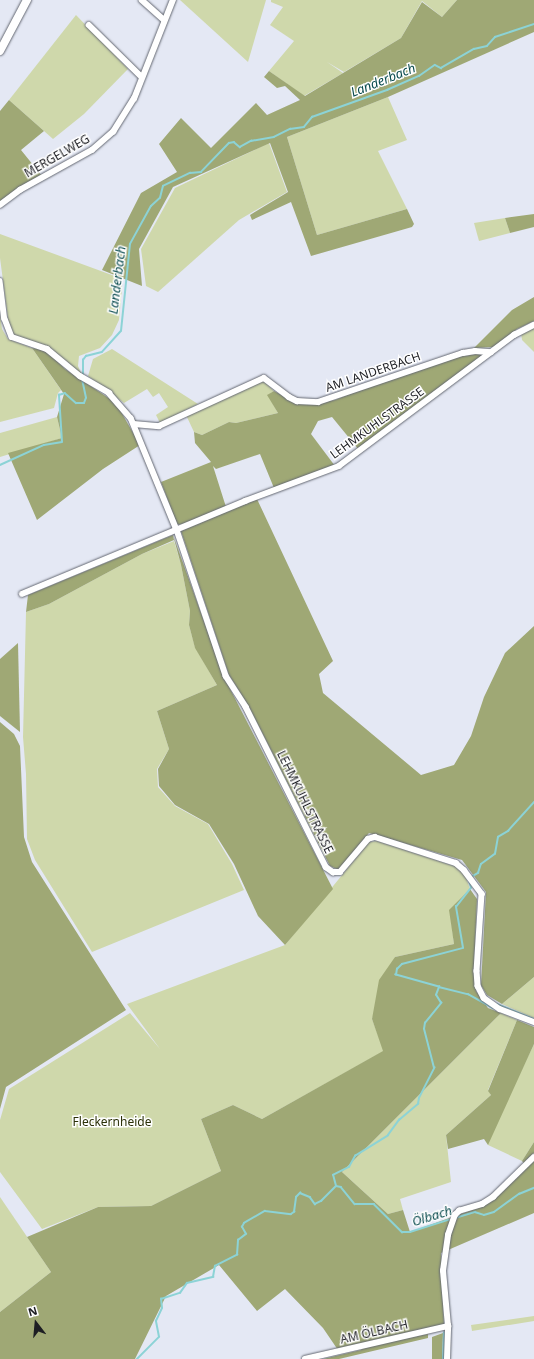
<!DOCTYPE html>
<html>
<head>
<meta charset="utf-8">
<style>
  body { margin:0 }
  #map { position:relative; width:534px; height:1359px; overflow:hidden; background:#e4e8f4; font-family:"Noto Sans",sans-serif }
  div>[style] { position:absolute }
  .green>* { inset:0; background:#cfd8ab }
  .forest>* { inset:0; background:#9fa875 }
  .stream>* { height:1.5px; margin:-0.75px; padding:0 0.75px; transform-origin:0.75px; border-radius:0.75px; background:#8cd3d6 }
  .roads { filter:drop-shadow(0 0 1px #646872) drop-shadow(0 0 1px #646872) }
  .street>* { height:5.5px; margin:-2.75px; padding:0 2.75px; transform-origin:2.75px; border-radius:2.75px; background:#fff }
  .secondary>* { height:8px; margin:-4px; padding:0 4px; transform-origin:4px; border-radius:4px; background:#fff }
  span { translate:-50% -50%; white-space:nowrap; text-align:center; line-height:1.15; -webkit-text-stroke:3px #fff; paint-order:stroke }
  .street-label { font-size:12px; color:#1d1e23 }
  .park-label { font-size:12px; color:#2b3007 }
  .water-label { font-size:13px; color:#084a4d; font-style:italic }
  .north { position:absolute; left:16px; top:1303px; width:40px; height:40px; -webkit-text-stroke:3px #fff; paint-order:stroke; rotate:344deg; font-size:11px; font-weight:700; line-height:16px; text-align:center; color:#1d1e23 }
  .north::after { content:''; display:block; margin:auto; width:14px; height:18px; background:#1d1e23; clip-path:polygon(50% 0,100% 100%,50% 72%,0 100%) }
</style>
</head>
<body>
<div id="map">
  <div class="green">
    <i style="clip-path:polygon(180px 0,266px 0,248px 62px)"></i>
    <i style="clip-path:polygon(271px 0,457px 0,442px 17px,422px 1px,401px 38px,344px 72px,327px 62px,343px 73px,304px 96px,269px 71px,294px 41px,270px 25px,283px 7px,271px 2px)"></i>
    <i style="clip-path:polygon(76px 15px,128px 69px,84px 114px,53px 139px,9px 100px)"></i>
    <i style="clip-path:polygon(388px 97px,407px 140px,378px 151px,407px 209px,317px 235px,287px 137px)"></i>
    <i style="clip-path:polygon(269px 143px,287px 192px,239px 220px,158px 292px,146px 286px,141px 249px,175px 188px)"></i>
    <i style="clip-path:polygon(505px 218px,510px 233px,479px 241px,474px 223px)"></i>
    <i style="clip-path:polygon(0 234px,120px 278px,122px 288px,119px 320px,112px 335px,100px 348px,79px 356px,78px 366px,82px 375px,50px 348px,14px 335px,9px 326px,0 258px)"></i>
    <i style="clip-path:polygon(0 314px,2px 329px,8px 339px,32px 348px,61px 390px,58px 393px,54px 408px,0 422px)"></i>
    <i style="clip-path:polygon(534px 327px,534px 352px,522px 340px,521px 333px)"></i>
    <i style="clip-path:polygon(112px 349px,198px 404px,160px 423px,156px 415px,168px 407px,159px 393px,153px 397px,147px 389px,124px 403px,88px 376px,93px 359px)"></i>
    <i style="clip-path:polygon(264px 381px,274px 391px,268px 395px,278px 413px,236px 423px,229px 422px,202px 435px,194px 432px,186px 415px)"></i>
    <i style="clip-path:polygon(57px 417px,62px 438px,0 457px,0 433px)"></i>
    <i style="clip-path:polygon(174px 541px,181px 565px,190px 611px,189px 625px,195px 647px,217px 685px,157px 711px,169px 749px,157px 769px,158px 787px,175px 806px,208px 824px,232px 864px,244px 890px,92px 952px,35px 860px,27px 839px,26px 774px,23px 737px,26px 612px,49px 604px,142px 554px)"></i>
    <i style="clip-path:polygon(377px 841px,457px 867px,465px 875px,470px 889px,450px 910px,454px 944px,395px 957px,372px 1019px,384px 1051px,262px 1119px,233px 1105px,201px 1119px,221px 1171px,151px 1206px,98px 1207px,42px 1229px,0 1172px,0 1120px,9px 1089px,130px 1013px,160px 1049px,127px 1004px,285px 945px,369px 842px)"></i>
    <i style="clip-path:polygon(534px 977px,534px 1018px,502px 1004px)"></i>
    <i style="clip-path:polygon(501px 1013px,517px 1020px,488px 1090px,491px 1095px,446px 1135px,451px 1182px,400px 1199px,403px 1210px,388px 1214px,342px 1172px)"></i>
    <i style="clip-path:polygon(534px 1044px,534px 1142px,522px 1161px,488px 1145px,488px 1140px)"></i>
    <i style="clip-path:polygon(0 1197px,51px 1272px,0 1312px)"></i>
    <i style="clip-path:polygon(534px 1316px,534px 1321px,472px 1331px,471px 1325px)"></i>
  </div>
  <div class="forest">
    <i style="clip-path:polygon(457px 0,534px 0,534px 32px,388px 97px,287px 137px,317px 235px,407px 209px,414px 224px,412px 227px,311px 256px,291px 202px,252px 220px,250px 215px,288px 192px,270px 143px,173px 187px,139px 249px,142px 286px,102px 270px,141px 193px,177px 172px,159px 144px,181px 118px,211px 148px,256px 103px,267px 115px,300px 100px,285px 86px,277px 88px,264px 77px,269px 71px,305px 96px,401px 38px,422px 2px,442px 17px)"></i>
    <i style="clip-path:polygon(9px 100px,44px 131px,21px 150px,42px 176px,0 202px,0 111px)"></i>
    <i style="clip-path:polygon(534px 214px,534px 227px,510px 233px,505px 218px)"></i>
    <i style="clip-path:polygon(534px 297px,534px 321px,517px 329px,494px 347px,474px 348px,512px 310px)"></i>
    <i style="clip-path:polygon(32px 348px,47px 351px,65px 369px,116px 403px,140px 445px,103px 469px,37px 520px,8px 453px,62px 438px,57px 417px,64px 394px)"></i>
    <i style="clip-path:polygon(483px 353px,484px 356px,359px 450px,332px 417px,318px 421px,311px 434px,335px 466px,274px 488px,260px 454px,216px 469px,213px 466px,226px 507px,183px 525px,177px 524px,161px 482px,211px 462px,195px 443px,194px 432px,202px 435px,229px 422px,236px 423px,278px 413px,267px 395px,274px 391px,293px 401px,317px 403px,335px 400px,382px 381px,457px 357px)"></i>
    <i style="clip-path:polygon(257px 499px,333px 661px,319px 674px,323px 693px,421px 775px,454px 765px,471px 736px,484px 697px,505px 653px,534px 626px,534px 977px,502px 1004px,487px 995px,481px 985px,486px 892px,462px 860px,369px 833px,339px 870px,330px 866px,248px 705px,229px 675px,181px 531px)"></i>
    <i style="clip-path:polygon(173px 535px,224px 677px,333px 889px,285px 945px,258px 916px,234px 864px,209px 824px,175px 805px,159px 786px,158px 769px,169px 749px,157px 711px,217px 685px,195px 648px,189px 625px,190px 611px,181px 565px)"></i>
    <i style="clip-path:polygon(173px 535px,174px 540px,142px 554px,49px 604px,26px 612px,28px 595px)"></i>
    <i style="clip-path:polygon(18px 643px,20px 732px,0 716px,0 659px)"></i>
    <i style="clip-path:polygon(0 722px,14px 734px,20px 746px,24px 837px,32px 862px,126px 1010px,6px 1087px,0 1109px)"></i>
    <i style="clip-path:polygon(470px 889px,477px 899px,474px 968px,476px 991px,488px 1008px,501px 1013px,342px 1172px,388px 1214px,403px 1210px,410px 1232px,483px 1206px,526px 1166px,522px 1161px,534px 1142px,534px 1213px,441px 1253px,444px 1325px,338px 1350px,323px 1328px,285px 1289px,257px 1311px,219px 1265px,166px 1296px,135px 1359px,0 1359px,0 1312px,51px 1272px,27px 1237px,98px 1207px,151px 1206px,221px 1171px,201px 1119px,233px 1105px,262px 1119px,383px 1051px,372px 1019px,379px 980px,395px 957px,454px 944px,449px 910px)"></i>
    <i style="clip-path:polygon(517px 1020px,534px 1027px,534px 1044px,488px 1145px,484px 1139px,448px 1149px,446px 1135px,491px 1095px,488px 1091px)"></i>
    <i style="clip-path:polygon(443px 1333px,442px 1359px,432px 1359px,432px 1337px)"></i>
    <i style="clip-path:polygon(428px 1334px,428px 1338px,339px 1359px,323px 1359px,361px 1350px,363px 1347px)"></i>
  </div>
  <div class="stream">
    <i style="left:83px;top:375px;width:15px;rotate:-90deg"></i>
    <i style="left:83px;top:360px;width:5px;rotate:-53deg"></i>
    <i style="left:86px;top:356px;width:16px;rotate:-14deg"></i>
    <i style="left:102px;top:352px;width:28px;rotate:-48deg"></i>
    <i style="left:121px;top:331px;width:87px;rotate:-84.1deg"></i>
    <i style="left:130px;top:244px;width:43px;rotate:-61.1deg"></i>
    <i style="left:151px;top:206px;width:12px;rotate:-42deg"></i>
    <i style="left:160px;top:198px;width:12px;rotate:-76deg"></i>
    <i style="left:163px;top:186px;width:30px;rotate:-26deg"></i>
    <i style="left:190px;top:173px;width:11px;rotate:-5deg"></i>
    <i style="left:201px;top:172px;width:40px;rotate:-46deg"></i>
    <i style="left:229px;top:143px;width:5px;rotate:-11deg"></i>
    <i style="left:234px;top:142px;width:8px;rotate:40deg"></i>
    <i style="left:240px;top:147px;width:13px;rotate:-29deg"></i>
    <i style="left:251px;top:141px;width:23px;rotate:-10deg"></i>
    <i style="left:274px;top:137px;width:18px;rotate:-27deg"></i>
    <i style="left:290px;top:129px;width:14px;rotate:-8deg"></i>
    <i style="left:304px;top:127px;width:13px;rotate:-51deg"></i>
    <i style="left:312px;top:117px;width:80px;rotate:-19.8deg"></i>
    <i style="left:387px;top:90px;width:35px;rotate:-24deg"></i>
    <i style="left:419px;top:76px;width:19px;rotate:-35deg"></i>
    <i style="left:435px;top:65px;width:7px;rotate:27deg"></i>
    <i style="left:441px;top:68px;width:38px;rotate:-30deg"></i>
    <i style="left:474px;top:49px;width:13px;rotate:-13deg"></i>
    <i style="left:487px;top:46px;width:12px;rotate:-48deg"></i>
    <i style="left:495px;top:37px;width:41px;rotate:-18.4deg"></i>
    <i style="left:0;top:465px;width:48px;rotate:-24.4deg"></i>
    <i style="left:44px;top:445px;width:18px;rotate:-9deg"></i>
    <i style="left:62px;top:442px;width:47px;rotate:-93.7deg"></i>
    <i style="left:59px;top:395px;width:6px;rotate:-18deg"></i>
    <i style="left:65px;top:393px;width:15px;rotate:42deg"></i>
    <i style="left:76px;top:403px;width:8px"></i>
    <i style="left:84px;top:403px;width:5px;rotate:-68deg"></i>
    <i style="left:86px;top:398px;width:19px;rotate:-102deg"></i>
    <i style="left:473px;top:876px;width:6px;rotate:-31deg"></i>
    <i style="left:478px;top:873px;width:9px;rotate:-72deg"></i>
    <i style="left:481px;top:864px;width:17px;rotate:-36deg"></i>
    <i style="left:495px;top:854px;width:17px;rotate:-80deg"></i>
    <i style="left:498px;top:837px;width:12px;rotate:-31deg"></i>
    <i style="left:508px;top:831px;width:39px;rotate:-48deg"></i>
    <i style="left:439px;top:987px;width:45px;rotate:-164.4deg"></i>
    <i style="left:396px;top:975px;width:6px;rotate:-81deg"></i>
    <i style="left:397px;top:969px;width:7px;rotate:-45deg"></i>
    <i style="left:402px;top:964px;width:63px;rotate:-14.7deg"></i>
    <i style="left:463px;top:948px;width:42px;rotate:-99.7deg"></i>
    <i style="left:456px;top:907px;width:24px;rotate:-52deg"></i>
    <i style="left:471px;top:888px;width:8px;rotate:-104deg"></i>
    <i style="left:497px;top:1004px;width:40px;rotate:22deg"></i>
    <i style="left:336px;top:1186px;width:11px;rotate:-105deg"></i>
    <i style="left:333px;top:1175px;width:18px;rotate:-27deg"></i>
    <i style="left:349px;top:1167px;width:13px;rotate:-61deg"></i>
    <i style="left:355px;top:1156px;width:39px;rotate:-32deg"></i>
    <i style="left:388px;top:1135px;width:19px;rotate:-54deg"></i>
    <i style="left:399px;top:1120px;width:25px;rotate:-40deg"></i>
    <i style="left:418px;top:1104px;width:6px;rotate:-81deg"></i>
    <i style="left:419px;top:1098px;width:34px;rotate:-63deg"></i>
    <i style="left:434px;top:1068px;width:40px;rotate:-104.4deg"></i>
    <i style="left:424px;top:1029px;width:6px;rotate:-81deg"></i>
    <i style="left:425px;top:1023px;width:26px;rotate:-51deg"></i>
    <i style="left:441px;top:1003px;width:9px;rotate:-122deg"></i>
    <i style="left:436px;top:995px;width:9px;rotate:-69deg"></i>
    <i style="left:439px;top:987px;width:30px;rotate:14deg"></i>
    <i style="left:468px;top:994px;width:29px;rotate:29deg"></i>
    <i style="left:455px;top:1218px;width:21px;rotate:-17deg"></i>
    <i style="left:475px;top:1212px;width:9px;rotate:18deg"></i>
    <i style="left:484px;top:1215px;width:10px;rotate:-17deg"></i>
    <i style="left:494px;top:1212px;width:31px;rotate:-36deg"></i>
    <i style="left:519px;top:1194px;width:16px;rotate:-22deg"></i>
    <i style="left:137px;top:1359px;width:31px;rotate:-45deg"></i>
    <i style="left:159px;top:1337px;width:16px;rotate:-101deg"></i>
    <i style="left:156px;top:1321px;width:14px;rotate:-65deg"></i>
    <i style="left:162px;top:1308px;width:9px;rotate:-96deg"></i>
    <i style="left:161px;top:1299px;width:20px;rotate:-18deg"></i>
    <i style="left:180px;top:1293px;width:12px;rotate:-55deg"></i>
    <i style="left:187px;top:1283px;width:27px;rotate:-13deg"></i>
    <i style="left:213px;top:1277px;width:11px;rotate:-80deg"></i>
    <i style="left:215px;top:1266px;width:25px;rotate:-27deg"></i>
    <i style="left:237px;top:1255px;width:15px;rotate:-86deg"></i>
    <i style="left:238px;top:1240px;width:10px;rotate:-37deg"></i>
    <i style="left:246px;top:1234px;width:8px;rotate:-120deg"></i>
    <i style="left:242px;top:1227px;width:4px;rotate:-63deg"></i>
    <i style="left:244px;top:1223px;width:24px;rotate:-30deg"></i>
    <i style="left:265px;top:1211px;width:26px;rotate:7deg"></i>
    <i style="left:291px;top:1214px;width:4px;rotate:-34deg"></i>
    <i style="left:294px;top:1212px;width:15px;rotate:-82deg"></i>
    <i style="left:296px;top:1197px;width:6px;rotate:-45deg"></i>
    <i style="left:300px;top:1193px;width:11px;rotate:22deg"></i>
    <i style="left:310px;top:1197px;width:9px;rotate:54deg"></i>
    <i style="left:315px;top:1204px;width:7px;rotate:-27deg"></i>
    <i style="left:321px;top:1201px;width:21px;rotate:-45deg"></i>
    <i style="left:336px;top:1186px;width:5px;rotate:11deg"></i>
    <i style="left:341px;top:1187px;width:22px;rotate:51deg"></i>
    <i style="left:355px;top:1204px;width:19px"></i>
    <i style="left:374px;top:1204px;width:40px;rotate:45deg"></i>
    <i style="left:402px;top:1232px;width:8px"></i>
    <i style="left:410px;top:1232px;width:43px;rotate:-17.6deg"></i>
    <i style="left:443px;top:1359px;width:26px;rotate:-88deg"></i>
  </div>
  <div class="roads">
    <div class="street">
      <i style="left:142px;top:0;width:30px;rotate:42deg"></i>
      <i style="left:89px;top:25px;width:74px;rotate:44.5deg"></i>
      <i style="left:0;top:205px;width:25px;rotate:-37deg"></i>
      <i style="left:20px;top:190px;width:82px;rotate:-29.1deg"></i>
      <i style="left:92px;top:150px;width:28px;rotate:-41deg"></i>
      <i style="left:113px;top:132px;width:39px;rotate:-58deg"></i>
      <i style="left:134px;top:99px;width:106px;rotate:-68.5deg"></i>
      <i style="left:0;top:281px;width:38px;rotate:83deg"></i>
      <i style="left:5px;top:319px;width:19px;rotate:69deg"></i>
      <i style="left:12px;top:337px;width:37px;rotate:19deg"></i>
      <i style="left:47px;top:349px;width:43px;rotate:39.3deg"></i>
      <i style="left:80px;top:376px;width:34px;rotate:30deg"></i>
      <i style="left:109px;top:393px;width:33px;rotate:49deg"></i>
      <i style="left:131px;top:418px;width:121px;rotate:67.7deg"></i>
      <i style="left:177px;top:530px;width:154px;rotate:71.4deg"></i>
      <i style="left:226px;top:676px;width:37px;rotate:57deg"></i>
      <i style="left:246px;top:707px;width:179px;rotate:63.4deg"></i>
      <i style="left:326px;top:867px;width:9px;rotate:36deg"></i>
      <i style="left:333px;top:872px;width:7px"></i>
      <i style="left:340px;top:872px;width:43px;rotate:-49.7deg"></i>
      <i style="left:368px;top:839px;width:7px;rotate:-16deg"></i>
      <i style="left:375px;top:837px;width:85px;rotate:17.8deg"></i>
      <i style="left:456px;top:863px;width:11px;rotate:41deg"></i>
      <i style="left:464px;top:870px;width:30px;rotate:53deg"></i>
      <i style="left:482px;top:894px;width:77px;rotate:93.7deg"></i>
      <i style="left:477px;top:971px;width:15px;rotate:86deg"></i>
      <i style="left:478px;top:986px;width:13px;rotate:63deg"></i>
      <i style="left:484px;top:998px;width:19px;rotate:35deg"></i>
      <i style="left:500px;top:1009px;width:36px;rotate:21deg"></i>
      <i style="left:134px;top:424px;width:25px;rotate:5deg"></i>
      <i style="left:159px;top:426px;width:115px;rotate:-24.6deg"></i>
      <i style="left:264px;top:378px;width:31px;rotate:37deg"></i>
      <i style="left:289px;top:397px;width:9px;rotate:27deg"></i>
      <i style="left:297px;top:401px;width:21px;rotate:3deg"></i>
      <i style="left:318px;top:402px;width:153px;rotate:-18.7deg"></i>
      <i style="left:463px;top:353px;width:12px;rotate:-9deg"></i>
      <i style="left:475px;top:351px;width:16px;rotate:4deg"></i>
      <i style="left:22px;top:594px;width:242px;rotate:-22.6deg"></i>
      <i style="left:245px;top:501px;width:100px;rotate:-20.4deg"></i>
      <i style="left:339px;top:466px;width:219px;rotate:-36.8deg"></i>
      <i style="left:514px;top:335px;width:22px;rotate:-27deg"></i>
      <i style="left:305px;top:1359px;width:147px;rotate:-13deg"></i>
      <i style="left:447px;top:1359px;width:33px;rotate:-88deg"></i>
      <i style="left:448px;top:1326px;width:55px;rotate:-95.2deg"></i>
      <i style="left:443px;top:1271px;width:36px;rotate:-82deg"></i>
      <i style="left:448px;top:1235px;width:21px;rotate:-71deg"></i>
      <i style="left:455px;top:1215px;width:6px;rotate:-45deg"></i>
      <i style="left:459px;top:1211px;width:24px;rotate:-17deg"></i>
      <i style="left:482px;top:1204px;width:13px;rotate:-32deg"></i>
      <i style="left:493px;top:1197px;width:57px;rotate:-44.3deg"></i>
    </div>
    <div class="secondary">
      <i style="left:0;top:51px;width:58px;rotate:-62.1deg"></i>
    </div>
  </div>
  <div class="street-label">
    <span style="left:57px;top:156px;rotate:-30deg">MERGELWEG</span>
    <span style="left:373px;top:372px;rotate:-19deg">AM LANDERBACH</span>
    <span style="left:377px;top:423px;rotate:-36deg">LEHMKUHLSTRASSE</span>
    <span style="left:305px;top:802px;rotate:64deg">LEHMKUHLSTRASSE</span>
    <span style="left:374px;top:1332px;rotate:-13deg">AM ÖLBACH</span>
  </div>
  <div class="park-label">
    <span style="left:112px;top:1122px">Fleckernheide</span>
  </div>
  <div class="water-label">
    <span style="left:383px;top:80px;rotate:-22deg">Landerbach</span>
    <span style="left:117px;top:280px;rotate:-83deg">Landerbach</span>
    <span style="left:432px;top:1216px;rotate:-17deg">Ölbach</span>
  </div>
  <div class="north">N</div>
</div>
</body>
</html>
